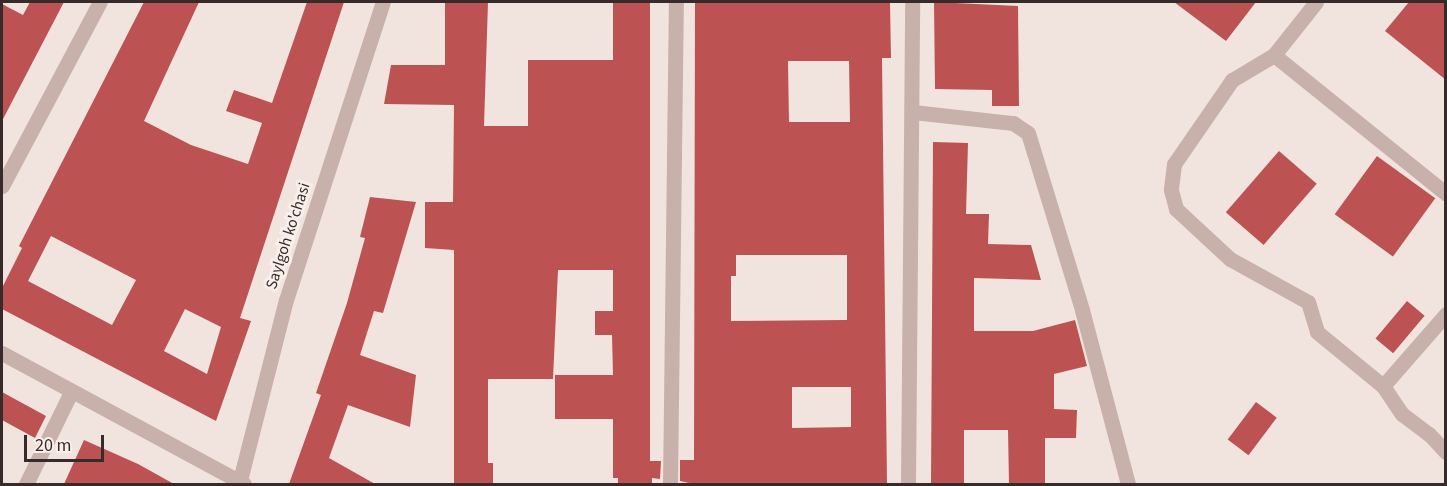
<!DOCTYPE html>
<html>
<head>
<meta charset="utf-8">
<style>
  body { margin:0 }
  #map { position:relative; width:1447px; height:486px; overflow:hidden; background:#f1e4df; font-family:"Source Sans 3",sans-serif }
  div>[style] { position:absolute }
  .building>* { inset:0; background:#bc5252; transform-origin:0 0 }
  .minor>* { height:15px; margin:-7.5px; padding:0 7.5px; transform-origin:7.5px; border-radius:7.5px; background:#c8b1ab }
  span { translate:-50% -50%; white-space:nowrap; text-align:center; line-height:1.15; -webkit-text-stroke:6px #f8efeb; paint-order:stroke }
  .street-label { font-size:16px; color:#362b2a }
  .frame { position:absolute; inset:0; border:3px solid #362b2a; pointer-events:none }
  .scale { position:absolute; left:24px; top:435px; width:80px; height:27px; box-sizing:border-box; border:3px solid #362b2a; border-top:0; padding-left:8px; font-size:18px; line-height:21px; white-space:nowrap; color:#362b2a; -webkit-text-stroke:4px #f8efeb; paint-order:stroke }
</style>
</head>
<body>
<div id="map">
  <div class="building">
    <i style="clip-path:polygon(30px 2px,64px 2px,2px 121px,2px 4px,23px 15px)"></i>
    <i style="clip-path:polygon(evenodd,144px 2px,199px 2px,144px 121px,191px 145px,248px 164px,262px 123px,226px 111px,234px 90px,272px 103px,307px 2px,344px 2px,240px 318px,251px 321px,216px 421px,2px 309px,2px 288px,22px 248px,19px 246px,144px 2px,51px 236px,136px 280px,112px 325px,28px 281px,51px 236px,144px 2px,185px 309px,221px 327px,207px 374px,164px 351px,185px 309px)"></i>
    <i style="clip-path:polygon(445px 2px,488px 2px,484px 126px,528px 126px,528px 60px,613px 60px,613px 2px,650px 2px,650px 461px,661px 461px,660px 479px,652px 478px,652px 484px,618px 484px,618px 478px,613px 478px,613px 419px,555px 419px,555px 375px,613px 375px,612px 335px,595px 335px,595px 311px,613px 311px,613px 270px,558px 270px,553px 379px,488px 379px,488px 463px,493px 463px,493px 484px,454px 484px,454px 250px,425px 248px,425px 202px,453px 202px,454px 105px,384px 104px,391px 65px,445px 65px)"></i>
    <i style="clip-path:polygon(evenodd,695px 2px,890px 2px,891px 58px,882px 58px,887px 484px,694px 484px,680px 481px,680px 460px,694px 460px,695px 2px,788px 61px,849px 61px,850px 122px,789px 122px,788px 61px,695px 2px,736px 255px,847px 255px,847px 320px,731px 321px,731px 276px,736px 276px,736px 255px,695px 2px,792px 387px,851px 387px,851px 427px,792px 428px,792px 387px)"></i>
    <i style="clip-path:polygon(934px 2px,1018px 6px,1019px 106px,992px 106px,992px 90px,935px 89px)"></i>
    <i style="clip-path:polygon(1174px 2px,1256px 2px,1226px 41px)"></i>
    <i style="clip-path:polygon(1409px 2px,1446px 2px,1446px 80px,1385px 31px)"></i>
    <i style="clip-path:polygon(933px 142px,968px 143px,966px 214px,989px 214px,988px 244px,1031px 245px,1041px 280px,974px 278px,974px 331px,1033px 331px,1075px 320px,1087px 366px,1054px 374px,1054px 409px,1077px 410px,1076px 438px,1045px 438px,1045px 484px,1009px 484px,1008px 430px,964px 430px,964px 484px,931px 484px)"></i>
    <i style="left:1279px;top:151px;width:50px;height:81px;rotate:41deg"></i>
    <i style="left:1377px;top:156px;width:72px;height:72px;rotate:36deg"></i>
    <i style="clip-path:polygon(370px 197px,416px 202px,383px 313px,374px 311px,360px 355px,416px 375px,410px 427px,348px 405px,329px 458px,375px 484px,289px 484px,321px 395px,316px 393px,347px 303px,365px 238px,360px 237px)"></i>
    <i style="left:1407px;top:301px;width:23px;height:49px;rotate:40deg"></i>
    <i style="clip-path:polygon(2px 392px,46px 416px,35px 438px,2px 420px)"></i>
    <i style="left:1256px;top:402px;width:26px;height:47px;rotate:37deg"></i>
    <i style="clip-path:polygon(84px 440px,138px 464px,174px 484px,64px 484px)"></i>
  </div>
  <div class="minor">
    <i style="left:1316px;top:2px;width:68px;rotate:128.4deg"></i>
    <i style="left:1274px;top:55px;width:221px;rotate:38.9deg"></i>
    <i style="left:1274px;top:55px;width:49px;rotate:149.2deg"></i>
    <i style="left:1232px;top:80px;width:102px;rotate:124.6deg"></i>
    <i style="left:1174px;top:164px;width:26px;rotate:97deg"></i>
    <i style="left:1171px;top:190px;width:20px;rotate:75deg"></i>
    <i style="left:1176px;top:209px;width:74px;rotate:42.8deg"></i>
    <i style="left:1230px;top:259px;width:89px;rotate:28.9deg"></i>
    <i style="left:1308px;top:302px;width:31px;rotate:73deg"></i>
    <i style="left:1317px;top:332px;width:85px;rotate:39.3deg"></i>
    <i style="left:1383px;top:386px;width:96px;rotate:-48.8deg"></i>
    <i style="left:913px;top:112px;width:101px;rotate:6.3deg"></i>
    <i style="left:1013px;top:123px;width:18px;rotate:34deg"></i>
    <i style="left:1028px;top:133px;width:185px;rotate:73deg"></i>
    <i style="left:1082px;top:310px;width:180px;rotate:75.2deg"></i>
    <i style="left:2px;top:186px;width:208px;rotate:-62deg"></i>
    <i style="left:2px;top:353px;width:275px;rotate:28.4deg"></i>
    <i style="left:1383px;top:386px;width:34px;rotate:56deg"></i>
    <i style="left:1402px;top:414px;width:34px;rotate:37deg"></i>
    <i style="left:1429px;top:434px;width:25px;rotate:47deg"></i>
    <i style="left:26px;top:484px;width:102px;rotate:-63.9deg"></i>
    <i style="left:239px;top:484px;width:190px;rotate:-75.7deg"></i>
    <i style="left:286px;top:300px;width:313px;rotate:-72deg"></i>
    <i style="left:670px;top:484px;width:482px;rotate:-89.3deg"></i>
    <i style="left:908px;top:484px;width:482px;rotate:-89.5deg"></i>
  </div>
  <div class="street-label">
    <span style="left:288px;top:236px;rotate:-72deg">Saylgoh ko'chasi</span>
  </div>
  <div class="frame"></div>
  <div class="scale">20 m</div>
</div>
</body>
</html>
